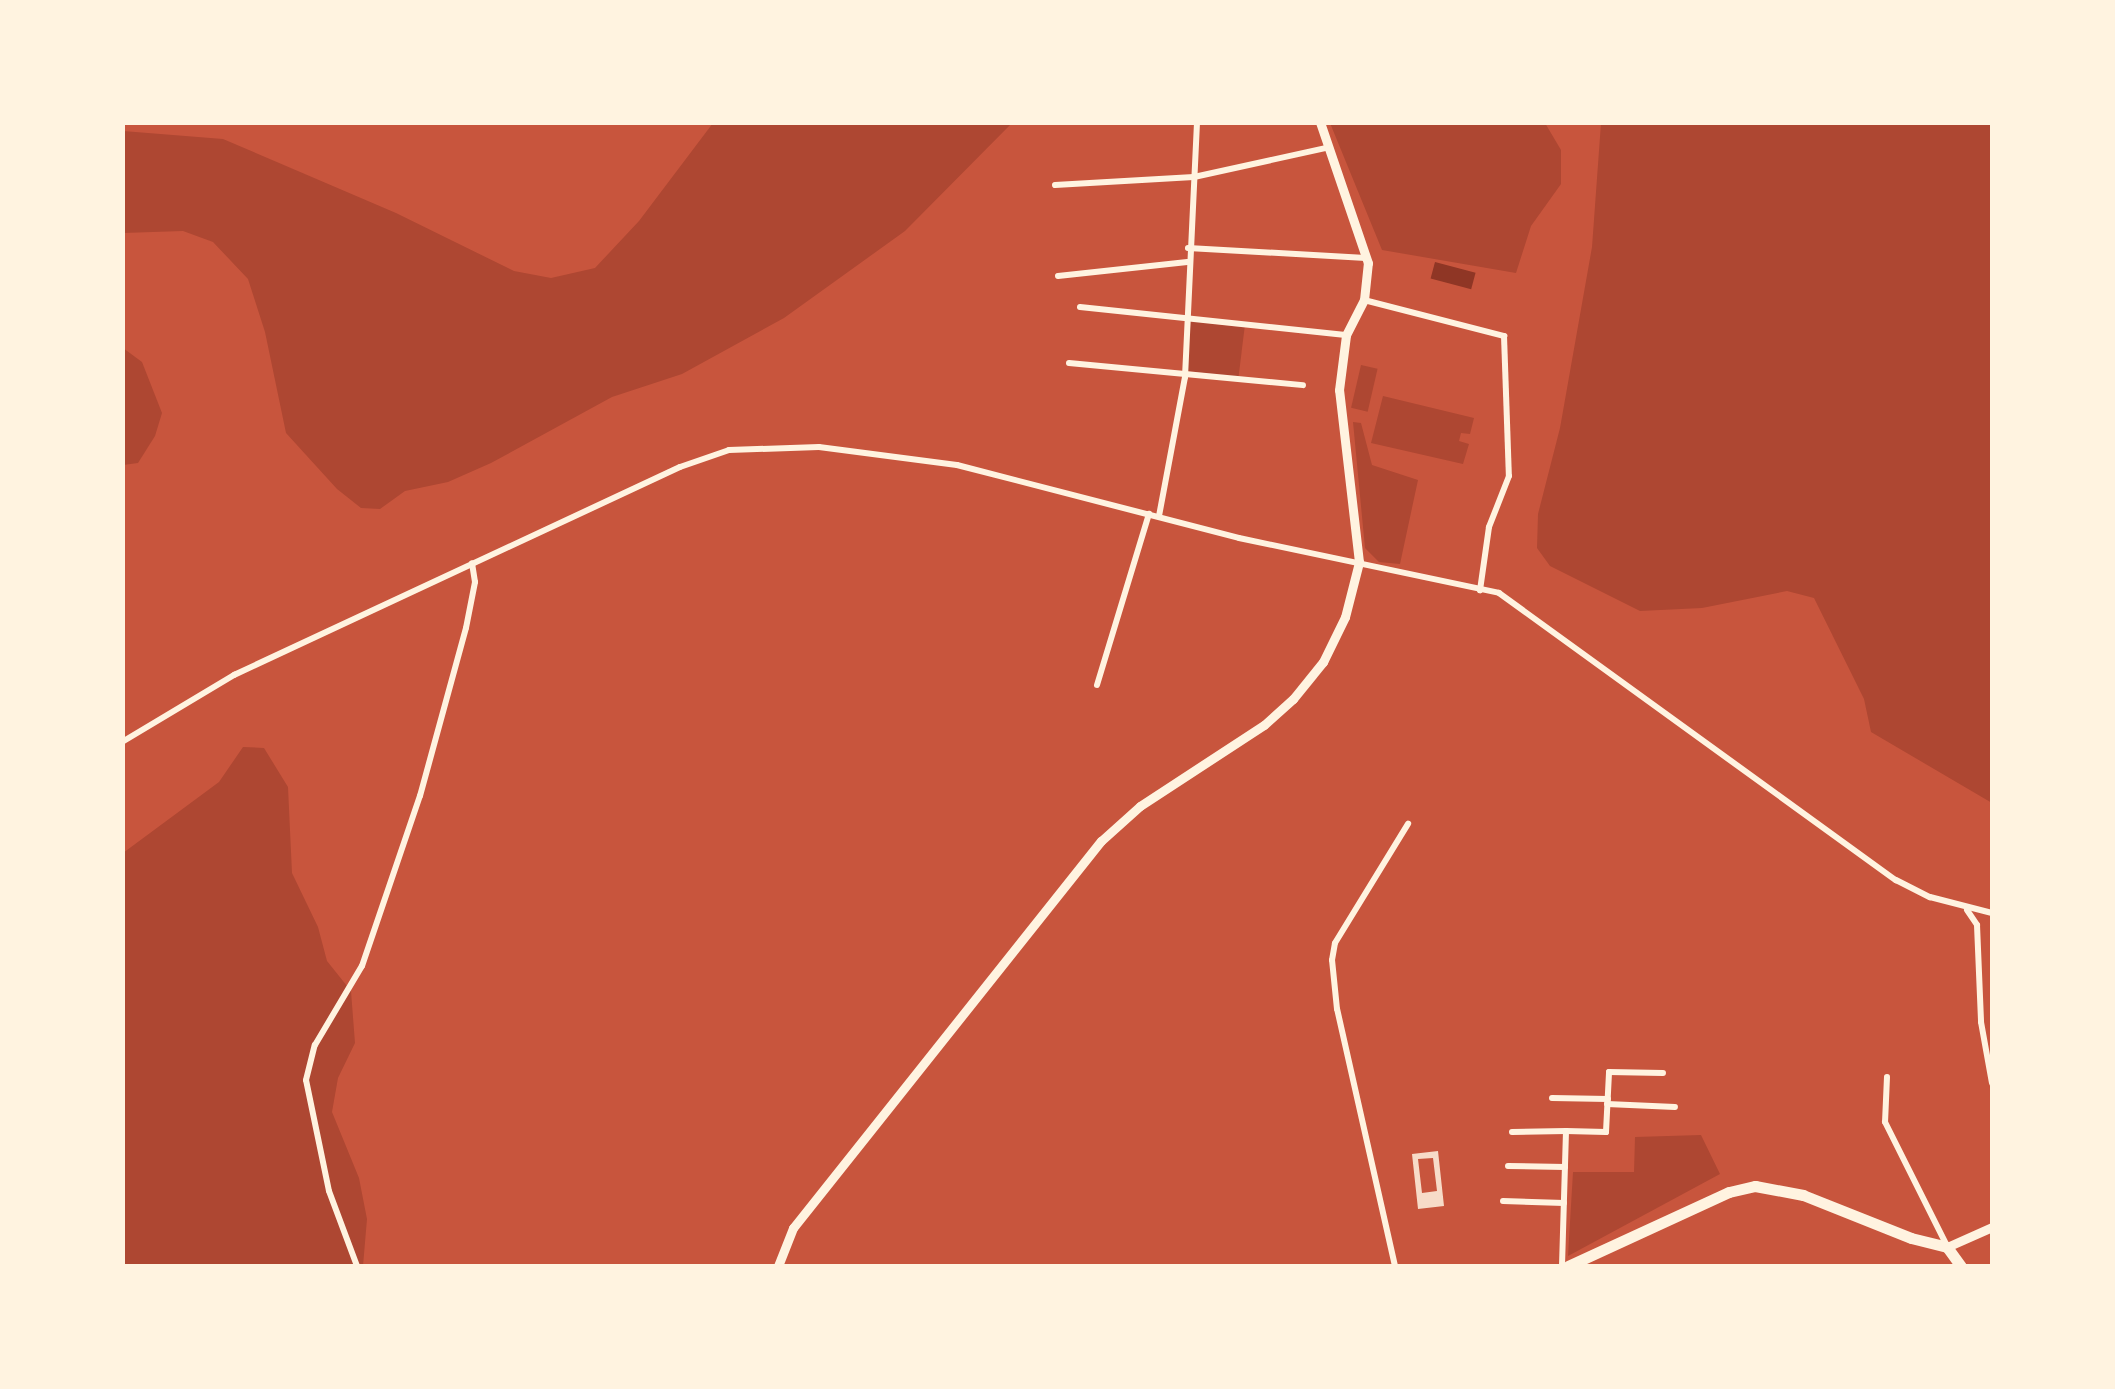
<!DOCTYPE html>
<html>
<head>
<meta charset="utf-8">
<style>
  body { margin:0 }
  #map { position:relative; width:2115px; height:1389px; overflow:hidden; background:#c8553d; font-family:"IBM Plex Serif",serif }
  div>[style] { position:absolute }
  .green>* { inset:0; background:#ae4732; transform-origin:0 0 }
  .water>* { inset:0; background:#8f3625; transform-origin:0 0 }
  .building>* { inset:0; background:#f7dbc8 }
  .minor>* { height:6px; margin:-3px; padding:0 3px; transform-origin:3px; border-radius:3px; background:#fff3e0 }
  .tertiary>* { height:9px; margin:-4.5px; padding:0 4.5px; transform-origin:4.5px; border-radius:4.5px; background:#fff3e0 }
  .primary>* { height:11px; margin:-5.5px; padding:0 5.5px; transform-origin:5.5px; border-radius:5.5px; background:#fff3e0 }
  span { translate:-50% -50%; white-space:nowrap; text-align:center; line-height:1.15; -webkit-text-stroke:8px #fff3e0; paint-order:stroke }
  .frame { position:absolute; inset:0; border:125px solid #fff3e0; pointer-events:none }
</style>
</head>
<body>
<div id="map">
  <div class="green">
    <i style="clip-path:polygon(713px 123px,1012px 123px,905px 231px,784px 318px,682px 374px,612px 397px,491px 463px,448px 482px,405px 491px,380px 509px,361px 508px,337px 489px,286px 433px,265px 332px,248px 279px,213px 242px,183px 231px,123px 233px,123px 131px,223px 139px,396px 213px,514px 271px,551px 278px,595px 268px,639px 221px)"></i>
    <i style="clip-path:polygon(1330px 123px,1545px 123px,1561px 150px,1561px 184px,1531px 226px,1516px 273px,1382px 250px)"></i>
    <i style="clip-path:polygon(1601px 123px,1992px 123px,1992px 803px,1871px 732px,1864px 699px,1814px 598px,1787px 591px,1702px 608px,1640px 611px,1550px 566px,1537px 548px,1538px 514px,1560px 428px,1592px 247px)"></i>
    <i style="left:1191px;top:321px;width:54px;height:50px;rotate:7deg"></i>
    <i style="clip-path:polygon(123px 348px,142px 362px,162px 413px,155px 436px,138px 463px,123px 465px)"></i>
    <i style="left:1361px;top:365px;width:17px;height:44px;rotate:13deg"></i>
    <i style="clip-path:polygon(1383px 396px,1474px 418px,1470px 434px,1461px 433px,1459px 441px,1469px 444px,1463px 464px,1371px 443px)"></i>
    <i style="clip-path:polygon(1353px 422px,1361px 423px,1372px 465px,1418px 480px,1400px 564px,1379px 562px,1365px 548px)"></i>
    <i style="clip-path:polygon(243px 747px,264px 748px,288px 787px,292px 873px,318px 927px,327px 961px,351px 991px,355px 1043px,338px 1078px,332px 1112px,359px 1178px,367px 1219px,363px 1266px,123px 1266px,123px 853px,219px 782px)"></i>
    <i style="clip-path:polygon(1701px 1135px,1720px 1174px,1568px 1256px,1573px 1172px,1634px 1172px,1635px 1137px)"></i>
  </div>
  <div class="water">
    <i style="left:1435px;top:262px;width:42px;height:17px;rotate:15deg"></i>
  </div>
  <div class="building">
    <i style="clip-path:polygon(evenodd,1438px 1151px,1444px 1206px,1418px 1209px,1412px 1154px,1438px 1151px,1433px 1158px,1437px 1191px,1422px 1193px,1418px 1159px,1433px 1158px)"></i>
  </div>
  <div class="minor">
    <i style="left:1055px;top:185px;width:139px;rotate:-3.3deg"></i>
    <i style="left:1194px;top:177px;width:139px;rotate:-12.4deg"></i>
    <i style="left:1188px;top:248px;width:178px;rotate:3.2deg"></i>
    <i style="left:1058px;top:276px;width:130px;rotate:-6.2deg"></i>
    <i style="left:1364px;top:300px;width:145px;rotate:14.4deg"></i>
    <i style="left:1504px;top:336px;width:140px;rotate:88deg"></i>
    <i style="left:1509px;top:476px;width:55px;rotate:111.4deg"></i>
    <i style="left:1489px;top:527px;width:64px;rotate:98.1deg"></i>
    <i style="left:1080px;top:307px;width:267px;rotate:6deg"></i>
    <i style="left:1069px;top:363px;width:235px;rotate:5.4deg"></i>
    <i style="left:1159px;top:516px;width:141px;rotate:-79.4deg"></i>
    <i style="left:1185px;top:377px;width:255px;rotate:-87.3deg"></i>
    <i style="left:1097px;top:685px;width:179px;rotate:-73.1deg"></i>
    <i style="left:122px;top:742px;width:131px;rotate:-30.9deg"></i>
    <i style="left:234px;top:675px;width:492px;rotate:-25deg"></i>
    <i style="left:680px;top:467px;width:52px;rotate:-19.1deg"></i>
    <i style="left:729px;top:450px;width:90px;rotate:-1.9deg"></i>
    <i style="left:819px;top:447px;width:139px;rotate:7.4deg"></i>
    <i style="left:957px;top:465px;width:291px;rotate:14.5deg"></i>
    <i style="left:1239px;top:538px;width:266px;rotate:11.9deg"></i>
    <i style="left:1499px;top:593px;width:490px;rotate:35.9deg"></i>
    <i style="left:1896px;top:880px;width:38px;rotate:27deg"></i>
    <i style="left:1930px;top:897px;width:64px;rotate:14.5deg"></i>
    <i style="left:1967px;top:910px;width:18px;rotate:56deg"></i>
    <i style="left:1977px;top:925px;width:97px;rotate:87.6deg"></i>
    <i style="left:1981px;top:1022px;width:62px;rotate:79.8deg"></i>
    <i style="left:1887px;top:1077px;width:45px;rotate:92.5deg"></i>
    <i style="left:1885px;top:1122px;width:139px;rotate:63.4deg"></i>
    <i style="left:1552px;top:1098px;width:56px;rotate:1deg"></i>
    <i style="left:1607px;top:1104px;width:68px;rotate:2.5deg"></i>
    <i style="left:1512px;top:1132px;width:54px;rotate:-1.1deg"></i>
    <i style="left:1508px;top:1166px;width:57px;rotate:1deg"></i>
    <i style="left:1503px;top:1201px;width:61px;rotate:1.9deg"></i>
    <i style="left:357px;top:1266px;width:80px;rotate:-110.5deg"></i>
    <i style="left:329px;top:1191px;width:113px;rotate:-101.7deg"></i>
    <i style="left:306px;top:1080px;width:36px;rotate:-76deg"></i>
    <i style="left:315px;top:1045px;width:92px;rotate:-59.3deg"></i>
    <i style="left:362px;top:966px;width:180px;rotate:-71.2deg"></i>
    <i style="left:420px;top:796px;width:174px;rotate:-74.7deg"></i>
    <i style="left:466px;top:628px;width:47px;rotate:-78.9deg"></i>
    <i style="left:475px;top:582px;width:19px;rotate:-99deg"></i>
    <i style="left:1395px;top:1266px;width:263px;rotate:-102.7deg"></i>
    <i style="left:1337px;top:1009px;width:49px;rotate:-95.8deg"></i>
    <i style="left:1332px;top:960px;width:17px;rotate:-80deg"></i>
    <i style="left:1335px;top:943px;width:140px;rotate:-58.5deg"></i>
    <i style="left:1562px;top:1266px;width:135px;rotate:-88.3deg"></i>
    <i style="left:1566px;top:1131px;width:40px;rotate:1.4deg"></i>
    <i style="left:1606px;top:1132px;width:60px;rotate:-87.1deg"></i>
    <i style="left:1609px;top:1072px;width:54px;rotate:1.1deg"></i>
  </div>
  <div class="tertiary">
    <i style="left:1947px;top:1247px;width:49px;rotate:-24deg"></i>
    <i style="left:778px;top:1266px;width:41px;rotate:-68.5deg"></i>
    <i style="left:793px;top:1228px;width:495px;rotate:-51.5deg"></i>
    <i style="left:1101px;top:841px;width:52px;rotate:-41.9deg"></i>
    <i style="left:1140px;top:806px;width:148px;rotate:-33.2deg"></i>
    <i style="left:1264px;top:725px;width:39px;rotate:-42deg"></i>
    <i style="left:1293px;top:699px;width:48px;rotate:-51deg"></i>
    <i style="left:1323px;top:662px;width:50px;rotate:-63.9deg"></i>
    <i style="left:1345px;top:617px;width:57px;rotate:-75.7deg"></i>
    <i style="left:1359px;top:562px;width:173px;rotate:-96.6deg"></i>
    <i style="left:1339px;top:390px;width:55px;rotate:-82.7deg"></i>
    <i style="left:1346px;top:335px;width:39px;rotate:-63deg"></i>
    <i style="left:1364px;top:300px;width:37px;rotate:-84deg"></i>
    <i style="left:1368px;top:263px;width:149px;rotate:-108.8deg"></i>
  </div>
  <div class="primary">
    <i style="left:1568px;top:1266px;width:177px;rotate:-24.7deg"></i>
    <i style="left:1729px;top:1192px;width:27px;rotate:-13deg"></i>
    <i style="left:1755px;top:1186px;width:49px;rotate:10.6deg"></i>
    <i style="left:1803px;top:1195px;width:116px;rotate:21.7deg"></i>
    <i style="left:1911px;top:1238px;width:37px;rotate:14deg"></i>
    <i style="left:1947px;top:1247px;width:24px;rotate:54deg"></i>
  </div>
  <div class="frame"></div>
</div>
</body>
</html>
